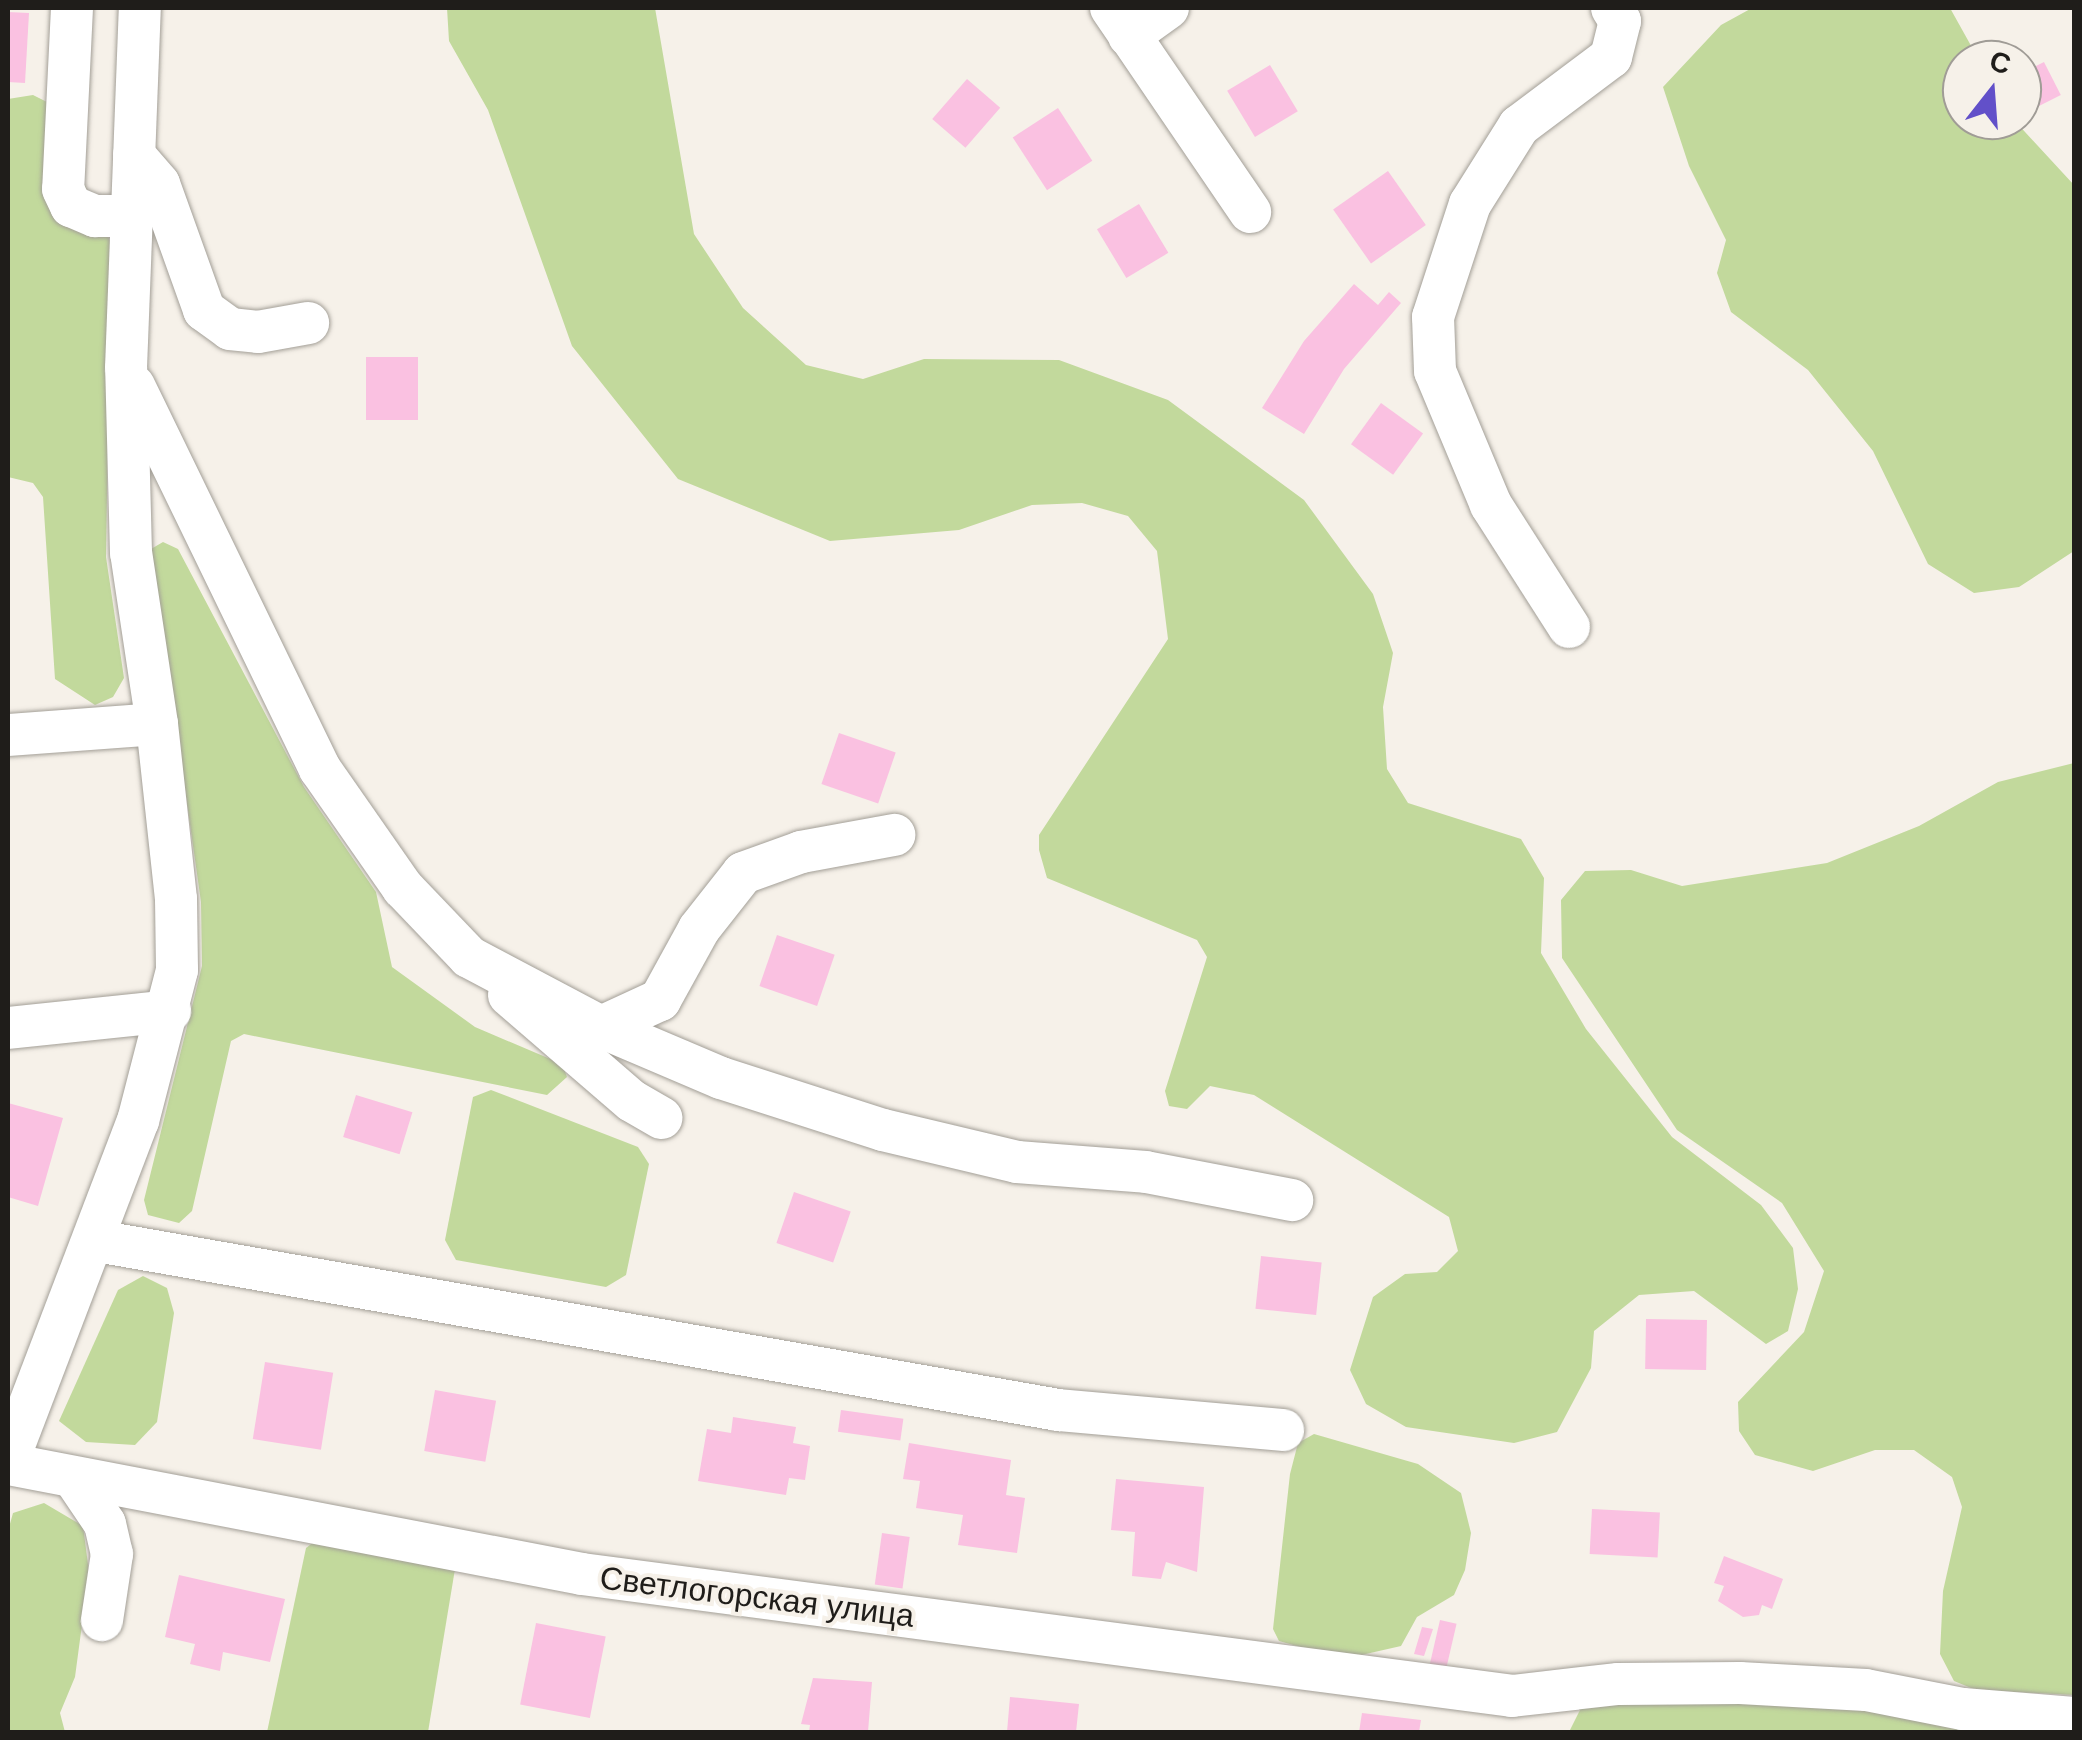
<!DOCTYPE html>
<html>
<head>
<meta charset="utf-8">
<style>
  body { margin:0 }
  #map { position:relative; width:2082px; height:1740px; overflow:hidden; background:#f6f1e9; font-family:Helvetica,sans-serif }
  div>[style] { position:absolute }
  .green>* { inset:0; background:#c2d99c }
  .building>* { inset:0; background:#fac1e1; transform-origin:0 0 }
  .roads { filter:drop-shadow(0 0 2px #a39f97) drop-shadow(0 0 2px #a39f97) }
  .minor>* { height:42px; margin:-21px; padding:0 21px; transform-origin:21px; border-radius:21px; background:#fff }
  span { translate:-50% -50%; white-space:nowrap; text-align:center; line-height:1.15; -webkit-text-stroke:8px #f6f1e9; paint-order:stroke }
  .street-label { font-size:32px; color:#1f1d1a }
  .frame { position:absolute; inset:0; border:10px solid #1f1d1a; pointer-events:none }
  .north { position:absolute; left:1942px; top:40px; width:100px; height:100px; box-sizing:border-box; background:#f6f1e9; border:2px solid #a09c96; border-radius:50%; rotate:17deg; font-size:28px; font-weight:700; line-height:40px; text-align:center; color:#1f1d1a }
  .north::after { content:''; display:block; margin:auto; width:35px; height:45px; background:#6250c9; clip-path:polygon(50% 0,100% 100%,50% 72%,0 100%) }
</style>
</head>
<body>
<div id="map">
  <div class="green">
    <i style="clip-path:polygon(447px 8px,655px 8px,694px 234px,743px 308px,806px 365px,863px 379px,924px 359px,1059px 360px,1168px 400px,1304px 500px,1373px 594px,1393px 653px,1383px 707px,1387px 769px,1408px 803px,1521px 839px,1544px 878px,1541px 953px,1586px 1029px,1672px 1137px,1761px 1205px,1793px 1248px,1798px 1289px,1788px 1331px,1766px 1344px,1694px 1291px,1639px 1295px,1594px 1331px,1591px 1368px,1557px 1432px,1514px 1443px,1406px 1427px,1366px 1404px,1350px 1370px,1373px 1297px,1405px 1274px,1437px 1272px,1458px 1251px,1449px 1217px,1254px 1095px,1210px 1086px,1187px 1109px,1169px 1106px,1165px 1091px,1207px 957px,1197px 940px,1047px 878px,1039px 850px,1039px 835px,1168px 639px,1157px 551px,1128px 516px,1082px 503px,1032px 505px,959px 530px,830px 541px,678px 479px,572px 346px,488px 110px,449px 41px)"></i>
    <i style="clip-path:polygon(1752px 8px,1950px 8px,1979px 60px,1962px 60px,1962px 120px,2014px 120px,2074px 185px,2074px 551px,2019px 587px,1974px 593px,1928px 564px,1873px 451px,1808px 370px,1731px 312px,1717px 273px,1726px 240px,1689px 166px,1663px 87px,1721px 25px)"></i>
    <i style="clip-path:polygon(33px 95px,47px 102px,111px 243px,106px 557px,124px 678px,113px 697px,95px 705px,55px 679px,43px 497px,33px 483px,8px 477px,8px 99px)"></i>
    <i style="clip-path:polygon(163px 542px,178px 549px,304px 787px,376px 892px,392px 967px,475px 1027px,562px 1064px,567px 1077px,547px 1095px,244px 1034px,231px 1041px,192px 1211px,179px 1223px,148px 1215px,144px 1200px,202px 966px,201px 902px,151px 549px)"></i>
    <i style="clip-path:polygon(2074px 763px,2074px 1695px,1976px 1690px,1954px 1681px,1940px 1654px,1943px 1591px,1962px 1507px,1952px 1477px,1914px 1450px,1875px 1450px,1813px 1471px,1755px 1455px,1739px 1431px,1738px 1402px,1804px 1332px,1824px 1271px,1782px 1203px,1677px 1130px,1562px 958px,1561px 900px,1585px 871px,1631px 870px,1682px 886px,1827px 863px,1919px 826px,1998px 782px)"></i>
    <i style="clip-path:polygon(491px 1090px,638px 1147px,649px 1164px,626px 1275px,606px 1287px,456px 1260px,445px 1240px,473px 1097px)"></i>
    <i style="clip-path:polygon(143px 1276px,167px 1288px,174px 1313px,157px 1422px,135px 1445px,86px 1442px,59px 1421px,118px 1290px)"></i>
    <i style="clip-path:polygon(1314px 1434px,1418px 1464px,1461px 1493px,1471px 1533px,1465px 1570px,1454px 1595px,1417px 1617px,1401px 1646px,1357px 1656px,1326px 1654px,1279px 1641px,1273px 1629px,1290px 1474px,1298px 1443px)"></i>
    <i style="clip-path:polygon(44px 1503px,83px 1526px,89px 1572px,75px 1677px,60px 1713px,65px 1732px,8px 1732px,8px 1531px,13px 1513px)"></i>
    <i style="clip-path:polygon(315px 1541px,455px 1569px,428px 1732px,267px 1732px,306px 1548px)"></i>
    <i style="clip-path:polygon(1609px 1673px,2048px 1732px,1569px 1732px,1587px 1696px)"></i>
  </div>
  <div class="building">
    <i style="clip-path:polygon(8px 12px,29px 13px,25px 83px,8px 82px)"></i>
    <i style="left:2044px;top:62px;width:37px;height:25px;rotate:63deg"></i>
    <i style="left:1270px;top:65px;width:54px;height:50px;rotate:59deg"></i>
    <i style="left:967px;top:79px;width:44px;height:53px;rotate:41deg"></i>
    <i style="left:1058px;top:108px;width:63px;height:54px;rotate:57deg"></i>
    <i style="left:1388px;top:171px;width:66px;height:67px;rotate:55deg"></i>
    <i style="left:1139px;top:204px;width:57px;height:49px;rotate:59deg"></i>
    <i style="clip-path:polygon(1354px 284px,1378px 305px,1389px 292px,1401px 303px,1344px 369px,1304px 434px,1262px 408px,1304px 341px)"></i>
    <i style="left:366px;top:357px;width:52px;height:63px"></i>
    <i style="left:1381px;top:403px;width:52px;height:51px;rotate:36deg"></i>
    <i style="left:839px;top:733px;width:60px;height:54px;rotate:19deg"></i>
    <i style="left:777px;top:935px;width:61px;height:54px;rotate:19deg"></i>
    <i style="left:356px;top:1095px;width:59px;height:44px;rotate:17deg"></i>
    <i style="clip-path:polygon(8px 1103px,63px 1118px,38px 1206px,8px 1197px)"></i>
    <i style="left:794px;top:1192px;width:60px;height:54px;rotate:19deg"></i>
    <i style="left:1261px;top:1256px;width:61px;height:53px;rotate:6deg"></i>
    <i style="left:1646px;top:1319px;width:61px;height:50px;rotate:1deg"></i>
    <i style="left:265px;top:1362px;width:69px;height:78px;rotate:9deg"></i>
    <i style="left:435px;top:1390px;width:62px;height:62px;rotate:10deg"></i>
    <i style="left:841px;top:1410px;width:63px;height:22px;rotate:8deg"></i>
    <i style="clip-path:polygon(733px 1417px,796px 1427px,793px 1443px,810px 1446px,805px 1480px,789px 1478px,786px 1495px,698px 1481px,707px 1429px,731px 1433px)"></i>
    <i style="clip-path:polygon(909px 1443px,1011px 1460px,1006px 1495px,1025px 1498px,1017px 1553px,958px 1545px,963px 1515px,916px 1508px,920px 1481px,903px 1479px)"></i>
    <i style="clip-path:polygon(1116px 1479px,1204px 1487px,1197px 1572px,1166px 1562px,1161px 1579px,1132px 1576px,1135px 1532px,1111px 1530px)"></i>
    <i style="left:1592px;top:1509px;width:68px;height:45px;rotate:3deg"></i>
    <i style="left:882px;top:1533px;width:28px;height:52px;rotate:8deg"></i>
    <i style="clip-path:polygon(1724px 1556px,1783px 1579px,1772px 1609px,1762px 1605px,1759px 1615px,1743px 1617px,1718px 1601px,1724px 1586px,1714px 1583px)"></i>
    <i style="clip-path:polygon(179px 1575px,285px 1599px,270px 1662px,223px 1652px,220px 1671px,190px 1664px,195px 1644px,165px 1637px)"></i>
    <i style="left:1440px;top:1620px;width:17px;height:49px;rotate:13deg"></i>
    <i style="left:536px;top:1623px;width:71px;height:83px;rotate:11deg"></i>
    <i style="clip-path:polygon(1422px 1627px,1433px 1629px,1424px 1656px,1414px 1654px)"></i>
    <i style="clip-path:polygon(813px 1678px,872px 1682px,868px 1732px,809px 1732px,810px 1725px,801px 1724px)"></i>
    <i style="clip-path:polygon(1010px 1697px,1079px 1704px,1076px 1732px,1007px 1732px)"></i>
    <i style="clip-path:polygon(1362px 1713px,1421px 1720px,1419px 1732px,1359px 1732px)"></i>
  </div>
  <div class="roads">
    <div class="minor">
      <i style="left:72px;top:8px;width:181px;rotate:92.8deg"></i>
      <i style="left:63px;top:189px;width:19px;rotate:65deg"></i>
      <i style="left:71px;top:206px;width:26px;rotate:23deg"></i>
      <i style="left:95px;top:216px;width:37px"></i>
      <i style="left:1111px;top:8px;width:247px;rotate:55.7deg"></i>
      <i style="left:1129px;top:36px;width:48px;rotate:-35.7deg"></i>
      <i style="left:134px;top:155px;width:38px;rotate:49deg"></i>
      <i style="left:159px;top:184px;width:134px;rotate:70.3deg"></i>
      <i style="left:204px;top:310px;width:32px;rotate:36deg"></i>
      <i style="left:230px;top:329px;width:28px;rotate:6deg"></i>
      <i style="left:258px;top:332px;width:51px;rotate:-10.2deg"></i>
      <i style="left:134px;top:386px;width:426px;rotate:64.1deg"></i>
      <i style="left:320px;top:769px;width:145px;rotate:55.1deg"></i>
      <i style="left:403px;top:888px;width:95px;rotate:46.3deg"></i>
      <i style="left:469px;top:957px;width:149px;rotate:27.9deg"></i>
      <i style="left:601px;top:1027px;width:65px;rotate:-24.6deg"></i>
      <i style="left:660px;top:1000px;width:81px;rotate:-61.2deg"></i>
      <i style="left:699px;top:929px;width:71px;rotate:-51.8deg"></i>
      <i style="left:743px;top:873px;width:62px;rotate:-19.9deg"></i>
      <i style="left:801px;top:852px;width:95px;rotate:-10.4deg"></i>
      <i style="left:1569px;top:627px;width:145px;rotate:-122.6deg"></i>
      <i style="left:1491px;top:505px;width:145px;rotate:-112.7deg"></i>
      <i style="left:1435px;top:371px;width:54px;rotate:-92.1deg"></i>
      <i style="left:1433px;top:317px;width:119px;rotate:-71.9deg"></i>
      <i style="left:1470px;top:204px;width:92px;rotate:-57.9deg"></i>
      <i style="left:1519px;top:126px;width:115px;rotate:-36.9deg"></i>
      <i style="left:1611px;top:57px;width:37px;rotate:-76deg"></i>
      <i style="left:1620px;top:21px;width:15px;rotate:-122deg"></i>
      <i style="left:8px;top:735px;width:149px;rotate:-4.2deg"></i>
      <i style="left:509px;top:995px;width:162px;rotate:40.8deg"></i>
      <i style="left:632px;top:1101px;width:34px;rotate:30deg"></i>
      <i style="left:601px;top:1027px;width:130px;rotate:23deg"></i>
      <i style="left:721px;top:1078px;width:170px;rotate:17.8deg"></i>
      <i style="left:883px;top:1130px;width:138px;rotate:13.4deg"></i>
      <i style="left:1017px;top:1162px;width:129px;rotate:4.4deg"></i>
      <i style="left:1146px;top:1172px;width:149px;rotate:10.9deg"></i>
      <i style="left:8px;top:1028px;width:163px;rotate:-6deg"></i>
      <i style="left:97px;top:1241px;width:976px;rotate:9.97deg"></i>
      <i style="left:1058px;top:1410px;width:226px;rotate:5.1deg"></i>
      <i style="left:8px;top:1461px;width:364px;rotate:-69.1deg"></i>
      <i style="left:138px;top:1121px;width:156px;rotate:-75.5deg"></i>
      <i style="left:177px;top:970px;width:71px;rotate:-90.8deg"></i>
      <i style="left:176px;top:899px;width:176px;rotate:-96.2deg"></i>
      <i style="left:157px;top:724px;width:173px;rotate:-98.6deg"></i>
      <i style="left:131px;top:553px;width:185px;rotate:-91.5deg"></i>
      <i style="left:126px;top:368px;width:360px;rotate:-87.8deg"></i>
      <i style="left:8px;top:1464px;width:584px;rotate:10.85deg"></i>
      <i style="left:582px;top:1574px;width:938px;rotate:7.47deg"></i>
      <i style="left:1512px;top:1696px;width:107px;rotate:-6.5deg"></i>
      <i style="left:1618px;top:1684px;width:122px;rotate:-0.5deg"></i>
      <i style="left:1740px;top:1683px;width:126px;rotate:3.2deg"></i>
      <i style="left:1866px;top:1690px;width:99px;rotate:11.1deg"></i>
      <i style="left:1963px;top:1709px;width:111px;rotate:4.6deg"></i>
      <i style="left:74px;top:1478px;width:55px;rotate:56deg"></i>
      <i style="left:105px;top:1524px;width:31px;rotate:77deg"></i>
      <i style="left:112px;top:1554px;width:67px;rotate:98.6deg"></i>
    </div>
  </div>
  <div class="street-label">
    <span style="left:757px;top:1597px;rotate:7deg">Светлогорская улица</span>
  </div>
  <div class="frame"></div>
  <div class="north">С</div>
</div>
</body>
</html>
